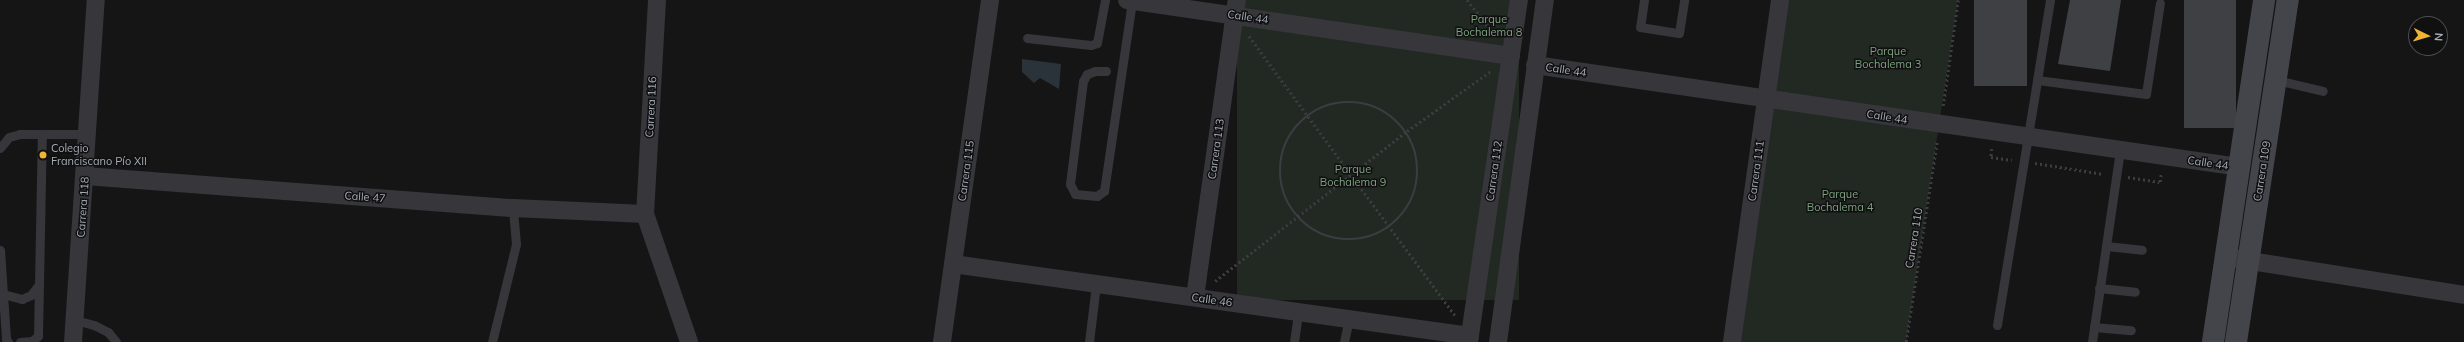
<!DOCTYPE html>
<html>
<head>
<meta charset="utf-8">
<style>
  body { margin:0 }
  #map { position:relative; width:2464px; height:342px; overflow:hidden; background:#151516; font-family:Mulish,sans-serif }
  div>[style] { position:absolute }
  .green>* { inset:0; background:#212922; transform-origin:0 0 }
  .water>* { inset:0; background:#2b333a }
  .building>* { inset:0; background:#3f4043; transform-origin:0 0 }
  .path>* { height:2.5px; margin-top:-1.25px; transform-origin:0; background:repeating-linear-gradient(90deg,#3c3d42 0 2px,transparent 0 5px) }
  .path>.ring { margin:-1.25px; padding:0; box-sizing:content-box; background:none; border:2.5px solid #3c3d42; border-radius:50% }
  .service>* { height:9px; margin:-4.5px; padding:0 4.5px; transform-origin:4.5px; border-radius:4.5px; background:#36363b }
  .minor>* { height:18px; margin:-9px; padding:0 9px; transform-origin:9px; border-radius:9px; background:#36363b }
  .secondary>* { height:22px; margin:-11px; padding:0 11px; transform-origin:11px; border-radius:11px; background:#44454b }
  .dots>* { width:11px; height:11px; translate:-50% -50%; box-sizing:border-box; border:2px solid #101011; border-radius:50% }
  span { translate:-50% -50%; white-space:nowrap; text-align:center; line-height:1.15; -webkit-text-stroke:3px #101011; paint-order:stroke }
  .street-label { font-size:11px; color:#a6abb6 }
  .park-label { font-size:11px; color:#7ea180 }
  .poi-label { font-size:11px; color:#a6abb6 }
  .left { translate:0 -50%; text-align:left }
  .north { position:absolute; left:2408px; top:16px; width:40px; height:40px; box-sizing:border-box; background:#101011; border:1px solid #4c4e53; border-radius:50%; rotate:95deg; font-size:11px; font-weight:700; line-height:16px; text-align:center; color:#a6abb6 }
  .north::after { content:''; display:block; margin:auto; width:14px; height:18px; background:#f0b433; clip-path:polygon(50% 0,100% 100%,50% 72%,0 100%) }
</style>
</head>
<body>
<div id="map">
  <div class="green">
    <i style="left:1237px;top:0;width:282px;height:300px"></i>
    <i style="clip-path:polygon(1780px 0,1958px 0,1906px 342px,1732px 342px)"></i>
  </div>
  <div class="water">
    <i style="clip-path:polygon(1022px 59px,1061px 64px,1059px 89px,1040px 78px,1034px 83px,1022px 72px)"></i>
  </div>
  <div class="building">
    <i style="left:1974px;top:0;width:53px;height:86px"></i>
    <i style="clip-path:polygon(2070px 0,2121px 0,2110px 71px,2058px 64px)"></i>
    <i style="left:2184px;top:0;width:52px;height:128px"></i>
  </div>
  <div class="path">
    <i style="left:1467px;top:0;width:46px;rotate:51.1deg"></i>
    <i style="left:1249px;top:36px;width:347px;rotate:53.6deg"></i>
    <i class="ring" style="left:1280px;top:102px;width:135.5px;height:135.5px"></i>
    <i style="left:1943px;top:106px;width:107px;rotate:-81.9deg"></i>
    <i style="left:1992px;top:149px;width:8px;rotate:97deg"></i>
    <i style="left:1991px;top:157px;width:21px;rotate:8deg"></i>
    <i style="left:2035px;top:163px;width:69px;rotate:9.2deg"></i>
    <i style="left:2128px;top:177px;width:32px;rotate:9deg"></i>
    <i style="left:2160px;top:182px;width:8px;rotate:-83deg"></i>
    <i style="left:1215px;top:281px;width:244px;rotate:-38deg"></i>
    <i style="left:1407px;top:131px;width:103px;rotate:-35.5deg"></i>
    <i style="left:1906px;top:342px;width:203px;rotate:-81.2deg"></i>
  </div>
  <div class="service">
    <i style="left:1644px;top:0;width:27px;rotate:98deg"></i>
    <i style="left:1640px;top:27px;width:39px;rotate:9deg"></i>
    <i style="left:1679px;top:33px;width:33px;rotate:-81deg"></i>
    <i style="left:2050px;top:0;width:81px;rotate:99.2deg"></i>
    <i style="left:2037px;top:80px;width:110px;rotate:7.3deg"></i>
    <i style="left:2146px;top:94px;width:92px;rotate:-81.3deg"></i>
    <i style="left:1027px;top:38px;width:64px;rotate:6.2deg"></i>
    <i style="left:1091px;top:45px;width:6px;rotate:-18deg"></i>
    <i style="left:1097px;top:43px;width:44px;rotate:-79.5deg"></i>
    <i style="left:1106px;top:71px;width:11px;rotate:180deg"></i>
    <i style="left:1095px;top:71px;width:9px;rotate:159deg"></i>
    <i style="left:1087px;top:74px;width:8px;rotate:120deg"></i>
    <i style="left:1083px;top:81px;width:104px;rotate:97.2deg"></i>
    <i style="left:1070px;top:184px;width:11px;rotate:63deg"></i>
    <i style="left:1075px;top:194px;width:22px;rotate:5deg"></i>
    <i style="left:1097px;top:196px;width:9px;rotate:-36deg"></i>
    <i style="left:1104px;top:191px;width:192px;rotate:-81.6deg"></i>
    <i style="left:2276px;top:80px;width:48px;rotate:13.2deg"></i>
    <i style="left:0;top:148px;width:14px;rotate:-51deg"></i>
    <i style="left:9px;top:137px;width:11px;rotate:-15deg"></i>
    <i style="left:20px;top:134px;width:67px"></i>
    <i style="left:2106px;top:246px;width:36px;rotate:6deg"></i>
    <i style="left:0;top:250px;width:89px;rotate:86.1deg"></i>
    <i style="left:6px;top:339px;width:4px;rotate:56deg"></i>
    <i style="left:2099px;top:288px;width:36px;rotate:6deg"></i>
    <i style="left:3px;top:294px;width:20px;rotate:15deg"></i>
    <i style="left:22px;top:299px;width:10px;rotate:-24deg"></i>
    <i style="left:31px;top:295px;width:10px;rotate:-53deg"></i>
    <i style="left:75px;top:320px;width:20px;rotate:15deg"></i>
    <i style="left:94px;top:325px;width:16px;rotate:27deg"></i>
    <i style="left:108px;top:332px;width:13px;rotate:51deg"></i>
    <i style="left:1997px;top:325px;width:248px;rotate:-80.7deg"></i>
    <i style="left:2094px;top:327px;width:37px;rotate:5deg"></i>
    <i style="left:20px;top:342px;width:12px;rotate:-5deg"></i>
    <i style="left:32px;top:341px;width:8px;rotate:-40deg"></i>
    <i style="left:38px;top:336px;width:202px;rotate:-88.9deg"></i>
    <i style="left:492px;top:342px;width:101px;rotate:-76.2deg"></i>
    <i style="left:516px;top:244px;width:36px;rotate:-95deg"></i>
    <i style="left:1089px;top:342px;width:58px;rotate:-83.1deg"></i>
    <i style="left:1294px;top:342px;width:30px;rotate:-82deg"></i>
    <i style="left:1344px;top:342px;width:24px;rotate:-78deg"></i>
    <i style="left:2092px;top:342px;width:194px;rotate:-81.7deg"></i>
  </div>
  <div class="minor">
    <i style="left:657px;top:0;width:214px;rotate:93.2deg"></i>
    <i style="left:645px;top:214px;width:135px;rotate:71deg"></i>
    <i style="left:1127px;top:0;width:388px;rotate:8.3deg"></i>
    <i style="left:1535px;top:65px;width:711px;rotate:8.24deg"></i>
    <i style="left:85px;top:176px;width:429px;rotate:4.3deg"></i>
    <i style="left:513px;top:208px;width:132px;rotate:2.6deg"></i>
    <i style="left:2225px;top:257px;width:242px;rotate:9deg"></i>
    <i style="left:953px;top:264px;width:522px;rotate:7.93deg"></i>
    <i style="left:1195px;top:297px;width:300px;rotate:-82deg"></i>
    <i style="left:73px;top:342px;width:343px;rotate:-86.2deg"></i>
    <i style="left:942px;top:342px;width:345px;rotate:-82deg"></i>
    <i style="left:1469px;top:342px;width:346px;rotate:-81.7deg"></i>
    <i style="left:1498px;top:342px;width:345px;rotate:-82.2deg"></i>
    <i style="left:1732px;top:342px;width:345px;rotate:-82deg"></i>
  </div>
  <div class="secondary">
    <i style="left:2213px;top:342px;width:346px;rotate:-81.5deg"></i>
    <i style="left:2236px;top:342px;width:346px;rotate:-81.4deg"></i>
  </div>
  <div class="dots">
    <i style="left:43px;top:155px;background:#f0b433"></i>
  </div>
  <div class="street-label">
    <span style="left:1248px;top:17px;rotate:8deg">Calle 44</span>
    <span style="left:1566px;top:70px;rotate:8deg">Calle 44</span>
    <span style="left:651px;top:107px;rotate:-87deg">Carrera 116</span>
    <span style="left:1887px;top:117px;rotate:9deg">Calle 44</span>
    <span style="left:1216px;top:149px;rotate:-82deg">Carrera 113</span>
    <span style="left:2208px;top:163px;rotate:8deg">Calle 44</span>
    <span style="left:966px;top:171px;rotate:-82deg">Carrera 115</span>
    <span style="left:1494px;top:171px;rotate:-82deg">Carrera 112</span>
    <span style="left:1756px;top:171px;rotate:-82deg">Carrera 111</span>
    <span style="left:2262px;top:171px;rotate:-81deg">Carrera 109</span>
    <span style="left:365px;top:197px;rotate:4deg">Calle 47</span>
    <span style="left:83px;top:207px;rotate:-86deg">Carrera 118</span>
    <span style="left:1914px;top:238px;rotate:-81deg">Carrera 110</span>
    <span style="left:1212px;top:300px;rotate:8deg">Calle 46</span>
  </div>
  <div class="park-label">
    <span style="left:1489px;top:26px">Parque<br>Bochalema 8</span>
    <span style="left:1888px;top:58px">Parque<br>Bochalema 3</span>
    <span style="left:1353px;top:176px">Parque<br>Bochalema 9</span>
    <span style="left:1840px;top:201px">Parque<br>Bochalema 4</span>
  </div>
  <div class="poi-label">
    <span class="left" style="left:51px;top:155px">Colegio<br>Franciscano Pío XII</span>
  </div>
  <div class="north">N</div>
</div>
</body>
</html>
